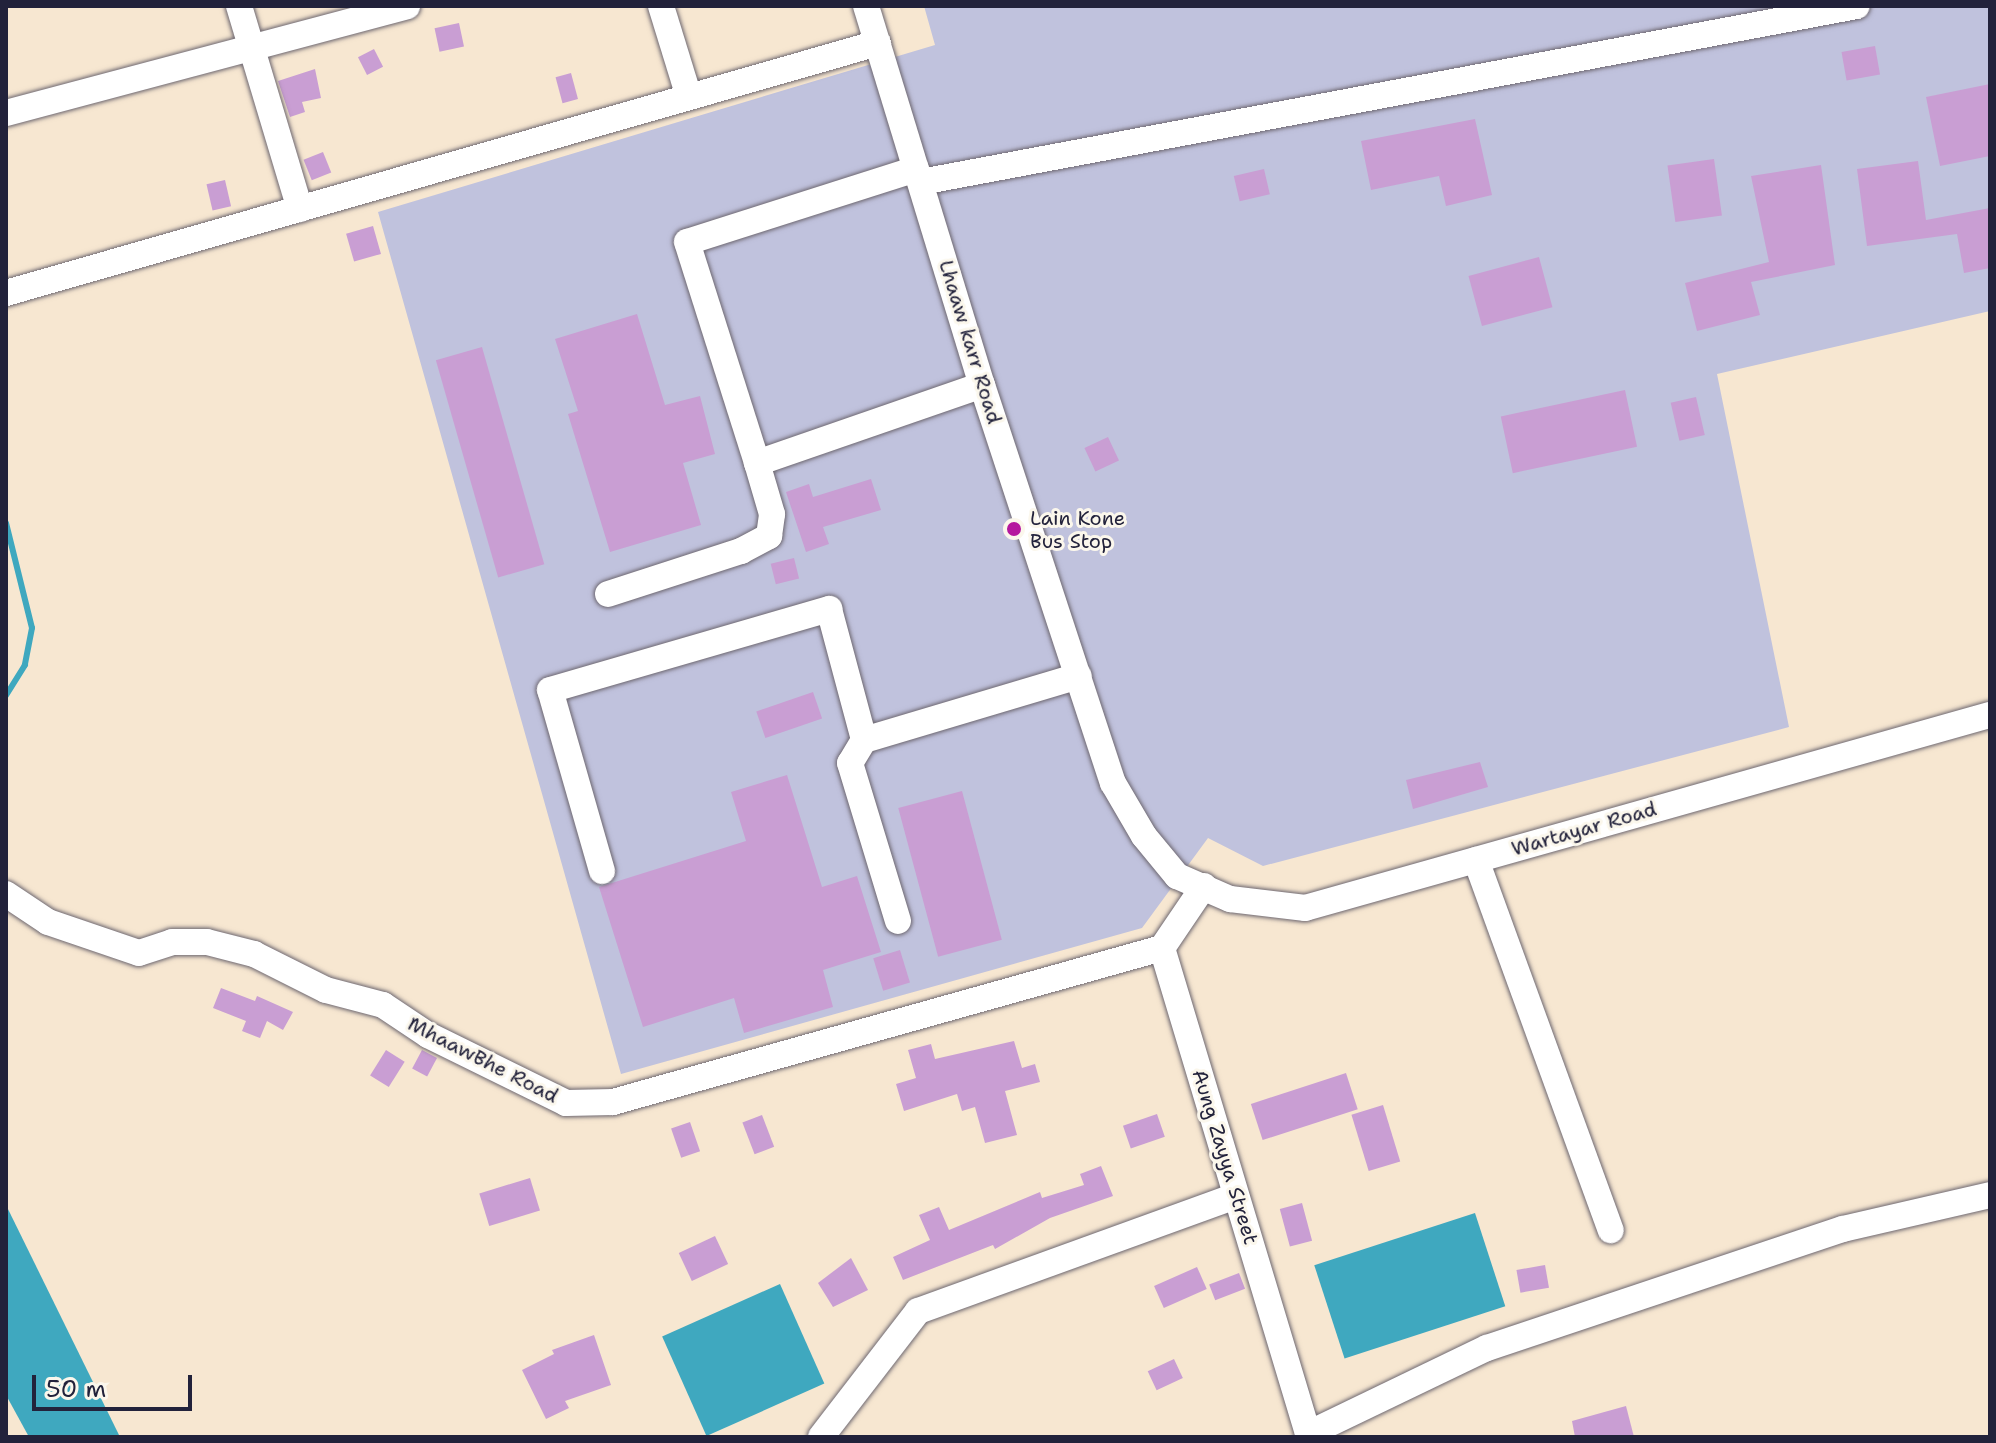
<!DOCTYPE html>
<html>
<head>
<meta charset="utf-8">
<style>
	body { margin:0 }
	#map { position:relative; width:1996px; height:1443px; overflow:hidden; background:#f7e7d1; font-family:"Shantell Sans",sans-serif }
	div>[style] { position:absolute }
	.industrial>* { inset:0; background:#c0c2dd }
	.water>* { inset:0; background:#3fa8bf; transform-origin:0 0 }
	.stream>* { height:6px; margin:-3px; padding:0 3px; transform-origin:3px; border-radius:3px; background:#3fa8bf }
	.building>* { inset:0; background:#c99ed3; transform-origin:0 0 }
	.roads { filter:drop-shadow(0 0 2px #6d6770) drop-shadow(0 0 2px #6d6770) }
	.minor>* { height:26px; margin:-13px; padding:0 13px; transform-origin:13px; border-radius:13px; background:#fff }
	.dots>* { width:22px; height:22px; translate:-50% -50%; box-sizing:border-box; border:4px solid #fbf7ec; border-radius:50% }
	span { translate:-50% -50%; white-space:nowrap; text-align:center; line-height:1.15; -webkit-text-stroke:6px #fbf7ec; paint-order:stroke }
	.street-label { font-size:20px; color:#22223b }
	.poi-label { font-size:20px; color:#22223b }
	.left { translate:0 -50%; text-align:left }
	.frame { position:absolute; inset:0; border:8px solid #22223b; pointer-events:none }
	.scale { position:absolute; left:32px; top:1375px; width:160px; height:36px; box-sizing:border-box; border:4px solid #22223b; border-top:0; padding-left:10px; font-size:24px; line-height:28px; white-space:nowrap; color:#22223b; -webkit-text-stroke:6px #fbf7ec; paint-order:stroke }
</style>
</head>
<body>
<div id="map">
	<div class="industrial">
		<div style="clip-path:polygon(924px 6px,1990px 6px,1990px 311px,1717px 374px,1789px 727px,1263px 866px,1208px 838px,1142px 928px,621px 1074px,378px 212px,935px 45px)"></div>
	</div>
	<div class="water">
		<div style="clip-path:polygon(6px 1205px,120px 1437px,29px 1437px,6px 1395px)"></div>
		<div style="left:1475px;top:1213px;width:98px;height:169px;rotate:72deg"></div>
		<div style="left:780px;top:1284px;width:109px;height:129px;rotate:66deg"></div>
	</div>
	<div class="stream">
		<div style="left:6px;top:523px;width:108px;rotate:76.1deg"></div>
		<div style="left:32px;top:628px;width:38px;rotate:101deg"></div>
		<div style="left:25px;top:665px;width:36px;rotate:122deg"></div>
	</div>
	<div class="building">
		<div style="left:459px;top:23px;width:24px;height:25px;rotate:78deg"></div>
		<div style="left:1875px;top:46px;width:29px;height:34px;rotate:80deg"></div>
		<div style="left:374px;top:49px;width:20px;height:18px;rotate:63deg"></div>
		<div style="clip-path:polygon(315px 69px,321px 98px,302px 102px,305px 112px,290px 117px,278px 81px)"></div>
		<div style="left:571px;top:73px;width:27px;height:16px;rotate:75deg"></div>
		<div style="clip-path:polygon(1990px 84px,1990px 156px,1940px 166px,1926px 97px)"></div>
		<div style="clip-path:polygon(1475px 119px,1492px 195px,1446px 206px,1439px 176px,1371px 190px,1361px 141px)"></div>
		<div style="left:323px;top:152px;width:22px;height:21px;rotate:68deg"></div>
		<div style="left:1714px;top:159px;width:57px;height:47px;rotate:82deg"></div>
		<div style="clip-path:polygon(1918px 161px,1926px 220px,1990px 208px,1990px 268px,1964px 273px,1957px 234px,1867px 246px,1857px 169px)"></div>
		<div style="clip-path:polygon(1821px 165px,1835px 265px,1751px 282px,1760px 315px,1697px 331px,1685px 283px,1769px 262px,1751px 176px)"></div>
		<div style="left:1264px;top:169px;width:26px;height:31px;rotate:77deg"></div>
		<div style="left:225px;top:180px;width:27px;height:19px;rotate:77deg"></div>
		<div style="left:373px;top:226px;width:29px;height:28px;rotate:74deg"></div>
		<div style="left:1539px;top:257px;width:52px;height:73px;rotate:75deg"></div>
		<div style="clip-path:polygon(637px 314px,665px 405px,700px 396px,715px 454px,683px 463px,701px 525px,610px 552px,568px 414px,578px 411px,555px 339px)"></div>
		<div style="left:482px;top:347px;width:226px;height:48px;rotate:74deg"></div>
		<div style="left:1625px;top:390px;width:58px;height:127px;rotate:78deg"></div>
		<div style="left:1696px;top:397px;width:39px;height:26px;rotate:77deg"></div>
		<div style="left:1108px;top:437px;width:26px;height:26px;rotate:65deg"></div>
		<div style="clip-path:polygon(871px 479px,881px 510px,823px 527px,829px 544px,806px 552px,786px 492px,809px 484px,813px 497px)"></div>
		<div style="left:794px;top:558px;width:21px;height:24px;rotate:76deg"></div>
		<div style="left:813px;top:692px;width:28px;height:60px;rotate:71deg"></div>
		<div style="clip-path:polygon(1480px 762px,1488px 787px,1413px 809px,1406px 780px)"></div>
		<div style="clip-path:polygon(787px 775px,822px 887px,857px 876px,881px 952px,823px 970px,833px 1007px,744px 1033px,734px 998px,643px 1027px,599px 887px,746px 841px,731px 792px)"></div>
		<div style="left:962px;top:791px;width:154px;height:66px;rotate:75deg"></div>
		<div style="left:900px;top:950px;width:34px;height:28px;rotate:73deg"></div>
		<div style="clip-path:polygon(221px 988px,255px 1001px,257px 996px,293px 1012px,283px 1030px,267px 1021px,260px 1038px,242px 1031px,246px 1021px,213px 1008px)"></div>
		<div style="clip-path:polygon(1014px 1041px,1022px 1068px,1035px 1064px,1040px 1082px,1005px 1091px,1017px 1135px,985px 1143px,975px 1107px,962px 1111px,957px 1094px,904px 1111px,896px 1084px,916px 1078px,908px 1050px,931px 1044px,935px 1059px)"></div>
		<div style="left:386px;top:1050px;width:22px;height:30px;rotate:32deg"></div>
		<div style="left:422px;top:1050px;width:17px;height:21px;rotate:28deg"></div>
		<div style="left:1346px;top:1073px;width:38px;height:100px;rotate:72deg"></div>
		<div style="left:1383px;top:1105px;width:59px;height:33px;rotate:73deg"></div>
		<div style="left:1157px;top:1114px;width:24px;height:36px;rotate:71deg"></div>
		<div style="left:762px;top:1115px;width:34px;height:21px;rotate:69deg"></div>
		<div style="left:690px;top:1122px;width:31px;height:20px;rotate:71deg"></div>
		<div style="clip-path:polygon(1101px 1166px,1113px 1196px,1050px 1218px,995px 1249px,993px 1245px,903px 1280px,893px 1257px,930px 1240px,919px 1215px,939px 1207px,949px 1230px,1040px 1192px,1042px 1198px,1084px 1185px,1080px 1174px)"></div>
		<div style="left:530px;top:1178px;width:34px;height:53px;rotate:73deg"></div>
		<div style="left:1302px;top:1203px;width:39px;height:23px;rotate:75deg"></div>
		<div style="left:715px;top:1236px;width:31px;height:40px;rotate:65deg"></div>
		<div style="clip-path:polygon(851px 1258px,868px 1290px,833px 1307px,818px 1283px)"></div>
		<div style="left:1545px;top:1265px;width:23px;height:29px;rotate:80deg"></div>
		<div style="left:1197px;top:1267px;width:24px;height:47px;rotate:66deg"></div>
		<div style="left:1239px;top:1273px;width:17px;height:32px;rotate:69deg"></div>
		<div style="clip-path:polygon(594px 1335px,611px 1385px,565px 1401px,569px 1408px,546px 1419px,522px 1370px,554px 1354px,552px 1350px)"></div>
		<div style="left:1174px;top:1359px;width:21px;height:29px;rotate:65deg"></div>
		<div style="clip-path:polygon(1626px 1406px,1634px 1437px,1575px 1437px,1572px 1421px)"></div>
	</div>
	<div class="roads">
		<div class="minor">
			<div style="left:239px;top:6px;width:212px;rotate:73.3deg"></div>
			<div style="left:661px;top:6px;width:95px;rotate:72.9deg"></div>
			<div style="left:866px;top:6px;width:396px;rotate:73deg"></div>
			<div style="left:982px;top:385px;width:419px;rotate:71.8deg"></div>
			<div style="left:1113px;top:783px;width:61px;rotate:59.7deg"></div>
			<div style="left:1144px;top:836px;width:52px;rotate:50.5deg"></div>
			<div style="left:1177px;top:876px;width:58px;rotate:23.5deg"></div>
			<div style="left:1230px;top:899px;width:76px;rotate:6.8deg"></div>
			<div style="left:1305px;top:908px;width:712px;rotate:-15.74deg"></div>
			<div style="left:6px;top:113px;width:415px;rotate:-14.9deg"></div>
			<div style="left:916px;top:169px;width:240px;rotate:162.3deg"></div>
			<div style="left:687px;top:242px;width:232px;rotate:72.4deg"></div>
			<div style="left:757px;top:463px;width:238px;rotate:-19.1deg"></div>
			<div style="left:921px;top:182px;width:952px;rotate:-10.65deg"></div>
			<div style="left:6px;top:293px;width:907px;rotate:-16deg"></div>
			<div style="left:608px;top:594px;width:140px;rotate:-17.9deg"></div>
			<div style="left:741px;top:551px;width:32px;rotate:-28deg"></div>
			<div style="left:769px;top:536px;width:22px;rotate:-82deg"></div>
			<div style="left:772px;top:514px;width:53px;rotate:-106.4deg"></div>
			<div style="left:864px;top:740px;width:224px;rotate:-16.6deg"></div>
			<div style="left:1476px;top:860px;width:394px;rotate:70deg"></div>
			<div style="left:602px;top:871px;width:188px;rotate:-106deg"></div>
			<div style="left:550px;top:690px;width:291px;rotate:-16.2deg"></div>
			<div style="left:829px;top:609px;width:136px;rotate:75deg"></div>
			<div style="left:864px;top:740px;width:27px;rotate:121deg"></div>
			<div style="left:850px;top:763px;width:165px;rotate:73.1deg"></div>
			<div style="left:1204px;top:886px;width:75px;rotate:124.1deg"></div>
			<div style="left:1162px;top:948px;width:511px;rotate:73.27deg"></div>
			<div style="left:6px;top:894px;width:50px;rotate:33.7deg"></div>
			<div style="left:48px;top:922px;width:96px;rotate:18.8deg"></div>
			<div style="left:139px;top:953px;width:35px;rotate:-18deg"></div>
			<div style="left:172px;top:942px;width:35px"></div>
			<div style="left:207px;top:942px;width:49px;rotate:14.3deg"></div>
			<div style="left:254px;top:954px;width:80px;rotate:26.6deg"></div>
			<div style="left:326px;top:990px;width:59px;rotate:14.7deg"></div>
			<div style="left:383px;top:1005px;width:54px;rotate:33.7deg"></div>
			<div style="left:428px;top:1035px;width:154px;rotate:26.2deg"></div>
			<div style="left:566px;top:1103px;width:47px;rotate:-1.2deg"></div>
			<div style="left:613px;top:1102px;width:570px;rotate:-15.67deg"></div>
			<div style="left:1308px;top:1434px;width:199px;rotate:-25.7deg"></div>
			<div style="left:1487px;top:1348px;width:375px;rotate:-18.5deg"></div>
			<div style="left:1843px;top:1229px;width:151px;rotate:-13deg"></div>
			<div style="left:821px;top:1437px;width:159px;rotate:-52.4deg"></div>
			<div style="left:918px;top:1311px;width:338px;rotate:-19.9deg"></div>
		</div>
	</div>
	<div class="dots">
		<div style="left:1014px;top:529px;background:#b5179e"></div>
	</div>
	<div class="street-label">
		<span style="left:970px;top:342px;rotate:73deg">Lhaaw karr Road</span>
		<span style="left:1584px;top:829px;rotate:-16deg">Wartayar Road</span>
		<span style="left:483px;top:1060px;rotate:27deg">MhaawBhe Road</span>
		<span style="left:1225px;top:1157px;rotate:73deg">Aung Zayya Street</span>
	</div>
	<div class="poi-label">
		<span class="left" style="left:1030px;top:530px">Lain Kone<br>Bus Stop</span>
	</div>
	<div class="frame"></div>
	<div class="scale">50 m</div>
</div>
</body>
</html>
